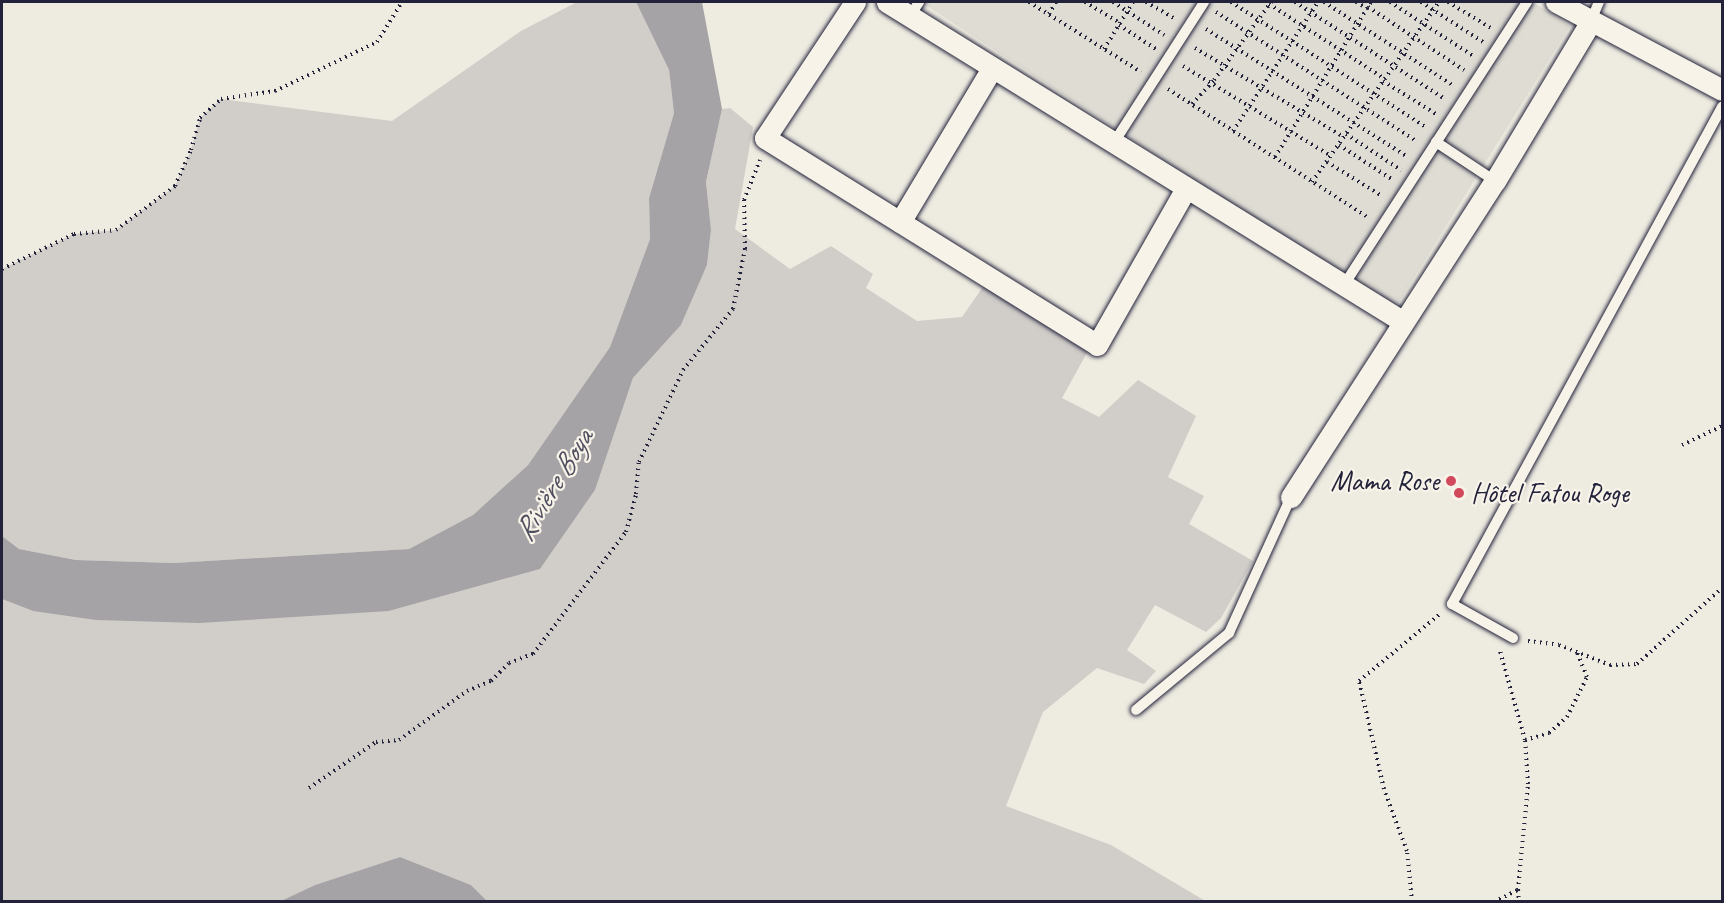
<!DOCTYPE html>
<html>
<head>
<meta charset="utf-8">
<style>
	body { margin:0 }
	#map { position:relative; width:1724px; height:903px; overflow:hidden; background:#eeebe1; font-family:Caveat,sans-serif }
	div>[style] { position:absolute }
	.built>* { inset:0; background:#dfdcd4 }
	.green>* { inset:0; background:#d1cdc9 }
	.water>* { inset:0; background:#a6a3a6 }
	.path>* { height:4px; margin-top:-2px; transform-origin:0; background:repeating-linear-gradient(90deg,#22223b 0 1.5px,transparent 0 6px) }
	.roads { filter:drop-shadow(0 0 2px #22223b) drop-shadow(0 0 2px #22223b) }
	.lane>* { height:10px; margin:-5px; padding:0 5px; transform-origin:5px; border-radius:5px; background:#f7f3e8 }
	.street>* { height:21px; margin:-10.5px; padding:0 10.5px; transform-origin:10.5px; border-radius:10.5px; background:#f7f3e8 }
	.dots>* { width:16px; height:16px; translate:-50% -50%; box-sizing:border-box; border:3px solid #f7f3e8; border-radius:50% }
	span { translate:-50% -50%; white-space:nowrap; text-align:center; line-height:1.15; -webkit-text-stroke:4.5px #f7f3e8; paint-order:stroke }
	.poi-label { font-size:28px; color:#22223b }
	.right { translate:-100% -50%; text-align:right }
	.left { translate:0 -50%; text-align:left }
	.water-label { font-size:30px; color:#504f60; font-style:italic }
	.frame { position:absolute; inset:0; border:3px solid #22223b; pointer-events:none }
</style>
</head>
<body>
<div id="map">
	<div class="built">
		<div style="clip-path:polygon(921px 2px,1533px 2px,1570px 26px,1394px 310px)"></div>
	</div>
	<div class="green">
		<div style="clip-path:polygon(577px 2px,636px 2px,669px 70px,674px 113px,649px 198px,650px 239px,610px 347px,528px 465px,473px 515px,409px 549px,174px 563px,76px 560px,19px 549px,2px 536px,2px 269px,74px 234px,116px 230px,175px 186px,191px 150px,200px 118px,221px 99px,392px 121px,521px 31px)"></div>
		<div style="clip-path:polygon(730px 108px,753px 127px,735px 229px,790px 269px,831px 246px,873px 274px,866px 288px,917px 321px,962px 317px,985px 284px,1088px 351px,1062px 398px,1099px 417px,1138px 380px,1196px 416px,1168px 477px,1204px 496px,1189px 524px,1253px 561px,1221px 618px,1206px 632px,1155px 605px,1127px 650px,1156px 671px,1144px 684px,1097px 668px,1043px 712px,1006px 806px,1111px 845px,1207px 902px,487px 901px,471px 885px,400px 857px,315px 885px,281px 901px,2px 901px,2px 599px,33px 611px,389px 611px,540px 569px,595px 490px,633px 378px,681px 325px,707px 265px,711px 230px,706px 182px,722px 109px)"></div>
	</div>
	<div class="water">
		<div style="clip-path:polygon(636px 2px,702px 2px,722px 109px,706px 182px,711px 230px,707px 265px,681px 325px,633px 378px,595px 490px,540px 569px,389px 611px,199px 623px,96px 620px,33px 611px,2px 599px,2px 536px,19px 549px,76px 560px,174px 563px,409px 549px,473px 515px,528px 465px,610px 347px,650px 239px,649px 198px,674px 113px,669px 70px)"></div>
		<div style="clip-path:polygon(400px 857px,471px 885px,487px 901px,281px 901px,315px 885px)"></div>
	</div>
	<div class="path">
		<div style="left:1029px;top:2px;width:132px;rotate:32deg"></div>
		<div style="left:1085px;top:2px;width:41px;rotate:31deg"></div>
		<div style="left:1113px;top:2px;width:61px;rotate:32.9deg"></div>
		<div style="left:1146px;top:2px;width:34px;rotate:30deg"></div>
		<div style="left:1231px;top:2px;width:233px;rotate:32.7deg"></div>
		<div style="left:1295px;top:2px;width:179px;rotate:32.9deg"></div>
		<div style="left:1324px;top:2px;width:155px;rotate:32.9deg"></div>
		<div style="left:1356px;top:2px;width:13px;rotate:29deg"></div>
		<div style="left:1390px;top:2px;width:99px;rotate:33deg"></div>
		<div style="left:1421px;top:2px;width:74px;rotate:32.8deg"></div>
		<div style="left:1448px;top:2px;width:50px;rotate:31.2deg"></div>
		<div style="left:1269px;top:4px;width:138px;rotate:32.9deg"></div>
		<div style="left:1368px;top:7px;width:115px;rotate:33.3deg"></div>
		<div style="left:1216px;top:12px;width:238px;rotate:32.8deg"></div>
		<div style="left:1049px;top:14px;width:14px;rotate:-60deg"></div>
		<div style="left:1119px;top:25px;width:44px;rotate:33deg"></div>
		<div style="left:1206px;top:29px;width:239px;rotate:32.4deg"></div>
		<div style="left:1195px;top:48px;width:174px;rotate:30.9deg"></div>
		<div style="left:1104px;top:49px;width:55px;rotate:-58.3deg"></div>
		<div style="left:1183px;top:66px;width:173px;rotate:31.3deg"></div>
		<div style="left:1383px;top:81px;width:62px;rotate:31.9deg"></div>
		<div style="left:1168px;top:89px;width:239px;rotate:32.7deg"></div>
		<div style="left:1192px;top:104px;width:33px;rotate:-47deg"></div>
		<div style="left:1214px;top:80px;width:97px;rotate:-53.8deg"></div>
		<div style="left:1233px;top:131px;width:154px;rotate:-56.6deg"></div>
		<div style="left:1346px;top:134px;width:66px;rotate:33.2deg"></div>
		<div style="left:1339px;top:145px;width:64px;rotate:32.9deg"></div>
		<div style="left:1275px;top:157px;width:182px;rotate:-58.2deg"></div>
		<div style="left:1327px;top:162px;width:65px;rotate:31.7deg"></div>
		<div style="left:1312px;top:182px;width:220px;rotate:-54.8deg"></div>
		<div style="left:2px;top:269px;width:80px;rotate:-25.9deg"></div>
		<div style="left:74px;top:234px;width:42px;rotate:-5.4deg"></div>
		<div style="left:116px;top:230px;width:74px;rotate:-36.7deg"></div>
		<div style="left:175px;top:186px;width:39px;rotate:-66deg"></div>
		<div style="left:191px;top:150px;width:33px;rotate:-74deg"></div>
		<div style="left:200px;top:118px;width:28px;rotate:-42deg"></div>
		<div style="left:221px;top:99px;width:55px;rotate:-8.4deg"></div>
		<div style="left:275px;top:91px;width:113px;rotate:-25.7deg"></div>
		<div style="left:377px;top:42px;width:47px;rotate:-58deg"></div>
		<div style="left:1682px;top:445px;width:44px;rotate:-25.4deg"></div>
		<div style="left:1528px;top:641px;width:31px;rotate:7deg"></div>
		<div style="left:1559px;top:645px;width:55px;rotate:21.4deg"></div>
		<div style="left:1610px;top:665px;width:27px;rotate:-2deg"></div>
		<div style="left:1637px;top:664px;width:114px;rotate:-41.8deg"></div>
		<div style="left:1525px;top:740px;width:25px;rotate:-16deg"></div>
		<div style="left:1549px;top:733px;width:24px;rotate:-42deg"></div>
		<div style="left:1567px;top:717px;width:45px;rotate:-63.4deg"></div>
		<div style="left:1587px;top:677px;width:27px;rotate:-112deg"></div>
		<div style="left:309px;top:788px;width:81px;rotate:-34.5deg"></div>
		<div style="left:376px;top:742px;width:23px;rotate:-5deg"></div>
		<div style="left:399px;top:740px;width:84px;rotate:-35.8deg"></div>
		<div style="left:467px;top:691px;width:26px;rotate:-23deg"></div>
		<div style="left:491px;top:681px;width:25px;rotate:-45deg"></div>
		<div style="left:509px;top:663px;width:26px;rotate:-21deg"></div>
		<div style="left:533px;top:654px;width:153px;rotate:-52.7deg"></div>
		<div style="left:626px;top:532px;width:39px;rotate:-75deg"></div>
		<div style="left:636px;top:494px;width:32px;rotate:-85deg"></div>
		<div style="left:639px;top:462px;width:102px;rotate:-64.4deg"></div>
		<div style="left:683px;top:370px;width:79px;rotate:-50.7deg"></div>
		<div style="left:733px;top:309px;width:61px;rotate:-78.7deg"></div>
		<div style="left:745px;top:249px;width:49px;rotate:-91.2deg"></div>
		<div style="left:744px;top:200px;width:43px;rotate:-68.2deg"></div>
		<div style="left:1518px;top:890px;width:12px;rotate:85deg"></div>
		<div style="left:1412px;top:902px;width:51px;rotate:-95.6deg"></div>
		<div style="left:1407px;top:851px;width:66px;rotate:-110.4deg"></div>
		<div style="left:1384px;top:789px;width:111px;rotate:-103deg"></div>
		<div style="left:1359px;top:681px;width:105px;rotate:-39.6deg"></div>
		<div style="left:1494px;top:902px;width:27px;rotate:-27deg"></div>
		<div style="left:1518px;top:890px;width:106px;rotate:-84.6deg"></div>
		<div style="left:1528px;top:784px;width:44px;rotate:-93.9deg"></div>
		<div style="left:1525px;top:740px;width:92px;rotate:-105.7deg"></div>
	</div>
	<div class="roads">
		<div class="lane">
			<div style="left:910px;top:16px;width:17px;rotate:-57deg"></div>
			<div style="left:1590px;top:23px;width:23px;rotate:-67deg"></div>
			<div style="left:1436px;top:142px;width:71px;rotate:33.5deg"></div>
			<div style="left:1113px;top:144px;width:169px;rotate:-57.3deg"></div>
			<div style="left:1344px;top:285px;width:337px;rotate:-57.1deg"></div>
			<div style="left:1513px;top:638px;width:70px;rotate:-150.9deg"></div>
			<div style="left:1452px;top:604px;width:566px;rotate:-61.49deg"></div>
			<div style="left:1136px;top:710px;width:121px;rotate:-39.6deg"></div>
			<div style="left:1229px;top:633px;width:149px;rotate:-65.5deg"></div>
		</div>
		<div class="street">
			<div style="left:855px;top:2px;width:163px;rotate:123.5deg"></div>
			<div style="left:765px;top:138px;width:391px;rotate:31.9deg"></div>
			<div style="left:1097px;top:345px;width:178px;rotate:-60.4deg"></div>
			<div style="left:887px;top:2px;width:606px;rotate:31.77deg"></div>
			<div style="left:1556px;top:2px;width:188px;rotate:27.9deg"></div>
			<div style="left:900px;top:222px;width:179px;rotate:-59.1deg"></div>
			<div style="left:1291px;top:497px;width:376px;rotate:-57.2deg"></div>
			<div style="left:1495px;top:181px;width:184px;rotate:-59deg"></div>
		</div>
	</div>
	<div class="dots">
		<div style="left:1451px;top:481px;background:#d1495b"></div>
		<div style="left:1459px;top:493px;background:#d1495b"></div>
	</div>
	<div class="poi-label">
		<span class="right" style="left:1439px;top:481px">Mama Rose</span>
		<span class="left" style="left:1471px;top:493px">Hôtel Fatou Roge</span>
	</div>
	<div class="water-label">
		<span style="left:553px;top:485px;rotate:-59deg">Rivière Boya</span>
	</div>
	<div class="frame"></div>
</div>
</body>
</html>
